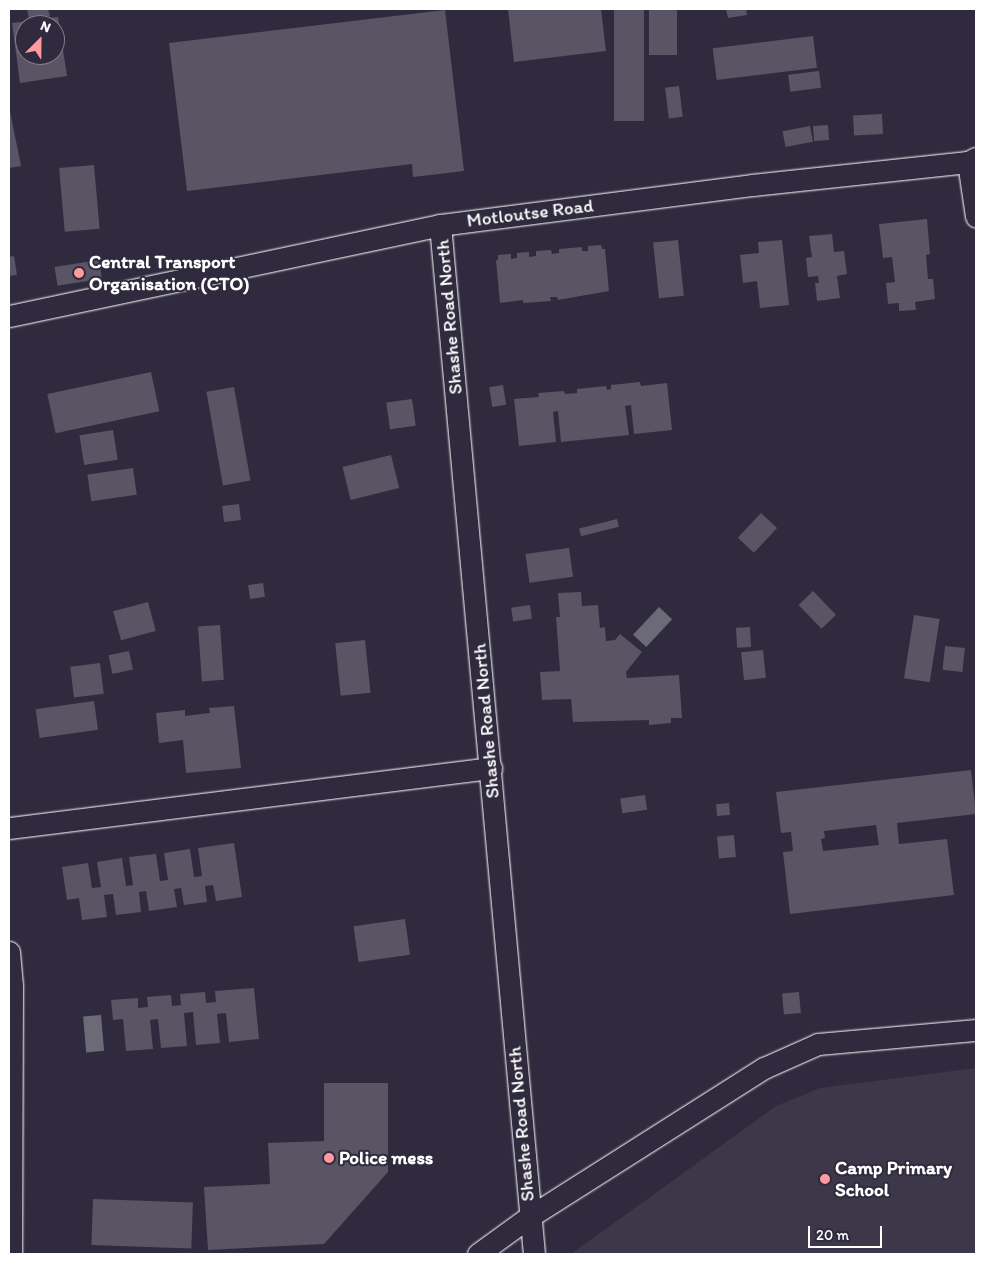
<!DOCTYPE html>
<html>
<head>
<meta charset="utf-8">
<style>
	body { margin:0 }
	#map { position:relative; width:985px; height:1263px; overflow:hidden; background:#2f2a3d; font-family:Itim,sans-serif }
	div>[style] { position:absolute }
	.built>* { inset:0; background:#3c3749 }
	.water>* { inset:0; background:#6d6a77; transform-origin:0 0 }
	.building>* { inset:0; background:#595564; transform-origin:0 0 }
	.roads { filter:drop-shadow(0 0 1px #fff) drop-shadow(0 0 1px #fff) }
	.minor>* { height:21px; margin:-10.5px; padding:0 10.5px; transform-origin:10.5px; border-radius:10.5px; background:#2f2a3d }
	.dots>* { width:14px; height:14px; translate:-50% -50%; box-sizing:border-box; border:2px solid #2f2a3d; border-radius:50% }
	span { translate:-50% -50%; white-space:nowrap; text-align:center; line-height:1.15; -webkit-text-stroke:4px #2f2a3d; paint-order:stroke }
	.street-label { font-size:19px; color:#fff }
	.poi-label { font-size:19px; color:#fff; font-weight:700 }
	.left { translate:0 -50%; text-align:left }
	.frame { position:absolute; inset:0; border:10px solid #fff; pointer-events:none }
	.north { position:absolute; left:15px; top:15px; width:50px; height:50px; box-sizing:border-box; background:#2f2a3d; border:1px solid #827f8b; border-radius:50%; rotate:23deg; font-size:14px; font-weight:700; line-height:20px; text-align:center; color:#fff }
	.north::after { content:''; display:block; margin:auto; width:18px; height:22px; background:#ff9aa2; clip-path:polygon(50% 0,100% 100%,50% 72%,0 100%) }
	.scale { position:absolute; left:808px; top:1226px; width:74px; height:22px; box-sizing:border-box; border:2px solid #fff; border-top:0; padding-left:6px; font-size:15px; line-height:18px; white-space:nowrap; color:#fff; -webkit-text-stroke:4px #2f2a3d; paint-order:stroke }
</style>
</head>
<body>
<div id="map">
	<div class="built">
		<div style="clip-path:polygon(976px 1068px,976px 1254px,571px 1254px,776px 1106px,820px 1088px)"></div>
	</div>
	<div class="water">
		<div style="left:659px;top:607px;width:18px;height:38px;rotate:43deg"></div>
		<div style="left:101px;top:1015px;width:36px;height:18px;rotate:85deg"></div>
	</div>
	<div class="building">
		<div style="clip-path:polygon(27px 9px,48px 9px,50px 16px,29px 19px)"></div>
		<div style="clip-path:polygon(508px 9px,601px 9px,606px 51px,514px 62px)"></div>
		<div style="left:614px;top:9px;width:30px;height:112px"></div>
		<div style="left:649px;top:9px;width:28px;height:46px"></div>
		<div style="clip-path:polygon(726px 9px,746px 9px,747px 15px,728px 18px)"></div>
		<div style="clip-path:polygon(445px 10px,464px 171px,413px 177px,412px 164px,187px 191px,169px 43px)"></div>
		<div style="clip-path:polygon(evenodd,58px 17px,67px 76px,20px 83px,12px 23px,58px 17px,25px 25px,55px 25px,55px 55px,25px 55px,25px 25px)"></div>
		<div style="left:813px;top:36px;width:32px;height:101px;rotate:83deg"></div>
		<div style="left:819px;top:71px;width:17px;height:31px;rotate:83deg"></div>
		<div style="left:679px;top:86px;width:31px;height:14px;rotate:83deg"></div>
		<div style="clip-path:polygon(9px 106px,21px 166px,9px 168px)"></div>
		<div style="left:882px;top:114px;width:20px;height:29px;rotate:87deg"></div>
		<div style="left:828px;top:125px;width:15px;height:15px;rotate:86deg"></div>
		<div style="left:810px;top:126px;width:16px;height:28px;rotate:79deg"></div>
		<div style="left:94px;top:165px;width:64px;height:35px;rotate:85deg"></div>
		<div style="clip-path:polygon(927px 219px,930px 254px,926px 255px,928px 279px,933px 279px,935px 299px,915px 302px,916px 310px,899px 311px,899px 303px,888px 304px,886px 283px,895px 282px,892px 257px,883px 258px,879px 224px)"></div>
		<div style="clip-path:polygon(832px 234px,834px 252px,844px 251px,847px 274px,837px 276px,840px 298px,817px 301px,815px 283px,819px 283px,818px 276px,808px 277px,806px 258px,812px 257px,809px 236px)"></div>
		<div style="left:678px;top:240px;width:56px;height:25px;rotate:84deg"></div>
		<div style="clip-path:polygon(782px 240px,789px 305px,760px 308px,757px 281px,743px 283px,740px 255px,759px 253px,758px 242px)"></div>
		<div style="clip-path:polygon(601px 245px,602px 249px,605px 249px,609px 291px,558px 300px,557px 297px,550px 297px,551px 301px,523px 303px,523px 300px,500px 303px,496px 260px,498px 260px,498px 255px,511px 254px,511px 259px,517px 258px,517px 253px,529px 252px,529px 257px,536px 256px,536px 251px,551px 250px,552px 254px,559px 253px,559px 249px,582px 247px,582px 251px,588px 251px,588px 246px)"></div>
		<div style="clip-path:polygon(14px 256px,17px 275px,9px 276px,9px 257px)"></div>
		<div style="left:99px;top:260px;width:19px;height:45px;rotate:81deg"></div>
		<div style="left:151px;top:372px;width:40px;height:106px;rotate:78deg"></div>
		<div style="clip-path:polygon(640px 382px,641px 386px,667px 383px,672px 430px,634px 434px,631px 405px,625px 406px,629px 435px,561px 442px,558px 411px,553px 412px,556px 442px,519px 446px,514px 399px,539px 397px,538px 393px,564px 391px,565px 394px,577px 393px,577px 389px,606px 386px,607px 390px,611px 389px,611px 385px)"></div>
		<div style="left:503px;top:385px;width:20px;height:14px;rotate:81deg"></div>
		<div style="left:234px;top:387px;width:95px;height:28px;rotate:80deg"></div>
		<div style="left:412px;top:399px;width:27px;height:26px;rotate:82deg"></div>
		<div style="left:113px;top:430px;width:30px;height:34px;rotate:81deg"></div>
		<div style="left:391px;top:455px;width:34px;height:50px;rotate:76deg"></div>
		<div style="left:133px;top:468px;width:27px;height:46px;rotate:82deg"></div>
		<div style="left:239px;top:504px;width:16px;height:17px;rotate:83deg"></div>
		<div style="left:761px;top:513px;width:22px;height:34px;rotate:43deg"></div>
		<div style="left:617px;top:519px;width:8px;height:39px;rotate:76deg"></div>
		<div style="left:569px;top:548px;width:29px;height:44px;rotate:82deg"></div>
		<div style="left:263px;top:583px;width:14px;height:15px;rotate:82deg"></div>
		<div style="left:813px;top:591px;width:33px;height:20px;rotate:46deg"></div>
		<div style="clip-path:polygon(581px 592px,582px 606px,598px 605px,600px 628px,605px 627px,606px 641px,615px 640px,620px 634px,642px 652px,626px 672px,627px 678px,679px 675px,682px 718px,671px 718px,671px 723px,649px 725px,649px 720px,573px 722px,571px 699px,542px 700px,540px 672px,560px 671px,556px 617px,560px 617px,558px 593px)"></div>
		<div style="left:148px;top:602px;width:30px;height:36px;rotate:75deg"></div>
		<div style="left:530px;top:605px;width:14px;height:19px;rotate:82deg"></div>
		<div style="left:914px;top:615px;width:26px;height:64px;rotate:9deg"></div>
		<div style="left:220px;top:625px;width:55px;height:22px;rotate:86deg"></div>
		<div style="left:750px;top:627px;width:20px;height:14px;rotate:87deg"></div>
		<div style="left:365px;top:640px;width:53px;height:30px;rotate:84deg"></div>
		<div style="left:945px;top:646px;width:20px;height:24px;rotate:6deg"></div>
		<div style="left:763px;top:650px;width:28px;height:22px;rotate:84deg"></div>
		<div style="left:129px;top:651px;width:19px;height:21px;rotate:78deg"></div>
		<div style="left:100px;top:663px;width:31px;height:30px;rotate:83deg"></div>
		<div style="left:94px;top:701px;width:29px;height:59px;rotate:82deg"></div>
		<div style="clip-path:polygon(234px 706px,241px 768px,186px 773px,183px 740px,159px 743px,156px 713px,185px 710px,185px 716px,210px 713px,209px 708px)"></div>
		<div style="clip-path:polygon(evenodd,971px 770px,976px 814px,897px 823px,899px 844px,947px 839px,954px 895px,790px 914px,783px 852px,793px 851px,791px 832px,781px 833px,776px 792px,971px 770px,876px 825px,879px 845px,823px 851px,821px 839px,825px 838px,824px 831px,876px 825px)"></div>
		<div style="left:645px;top:795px;width:15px;height:25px;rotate:82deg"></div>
		<div style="left:729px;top:803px;width:12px;height:13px;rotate:85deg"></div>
		<div style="left:734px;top:835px;width:22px;height:17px;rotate:85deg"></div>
		<div style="clip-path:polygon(234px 843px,242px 897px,216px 901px,213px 885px,205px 886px,207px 902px,184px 905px,181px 888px,174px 889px,177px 907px,149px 911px,146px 891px,139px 892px,141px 912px,116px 915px,113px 894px,104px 895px,107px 917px,82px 920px,79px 898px,67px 900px,62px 867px,88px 863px,92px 888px,101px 887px,97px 862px,122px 858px,126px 886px,133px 885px,129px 857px,156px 854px,160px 881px,168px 880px,164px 853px,190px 849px,194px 877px,202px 876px,198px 848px)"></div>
		<div style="left:405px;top:919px;width:36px;height:52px;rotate:82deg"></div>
		<div style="clip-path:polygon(254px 988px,259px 1039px,229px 1042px,226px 1013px,217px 1014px,220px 1043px,196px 1045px,193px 1012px,184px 1013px,187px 1046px,161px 1048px,158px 1019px,150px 1020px,153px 1049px,126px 1051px,123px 1019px,113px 1020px,111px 1000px,138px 998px,138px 1008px,148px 1007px,147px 997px,171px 995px,172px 1006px,181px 1005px,180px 994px,205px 992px,206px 1003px,216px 1002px,215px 991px)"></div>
		<div style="left:799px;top:992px;width:21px;height:17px;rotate:85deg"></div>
		<div style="clip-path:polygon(324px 1083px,388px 1083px,388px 1172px,324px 1244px,208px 1250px,204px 1187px,270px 1184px,268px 1143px,324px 1141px)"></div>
		<div style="left:93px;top:1199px;width:100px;height:46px;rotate:2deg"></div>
	</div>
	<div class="roads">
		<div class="minor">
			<div style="left:968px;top:162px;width:55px;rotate:81.6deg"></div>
			<div style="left:440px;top:225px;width:1033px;rotate:84.78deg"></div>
			<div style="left:9px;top:316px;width:441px;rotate:-11.9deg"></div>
			<div style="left:440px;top:225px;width:315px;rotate:-7.3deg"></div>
			<div style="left:752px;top:185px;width:217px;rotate:-6.1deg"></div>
			<div style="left:968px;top:162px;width:9px;rotate:-27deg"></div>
			<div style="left:9px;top:828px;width:486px;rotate:-7.1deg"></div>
			<div style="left:9px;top:952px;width:33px;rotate:85deg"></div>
			<div style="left:12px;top:985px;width:269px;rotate:90.2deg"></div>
			<div style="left:478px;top:1254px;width:63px;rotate:-36deg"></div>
			<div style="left:529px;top:1217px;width:278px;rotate:-32.4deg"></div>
			<div style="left:764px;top:1068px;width:59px;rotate:-24deg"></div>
			<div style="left:818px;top:1044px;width:159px;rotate:-5.1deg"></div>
		</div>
	</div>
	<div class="dots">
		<div style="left:79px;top:273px;background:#ff9aa2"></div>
		<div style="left:329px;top:1158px;background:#ff9aa2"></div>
		<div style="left:825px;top:1179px;background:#ff9aa2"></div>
	</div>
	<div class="street-label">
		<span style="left:530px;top:213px;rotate:-7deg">Motloutse Road</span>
		<span style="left:449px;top:317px;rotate:-95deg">Shashe Road North</span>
		<span style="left:486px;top:721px;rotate:-95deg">Shashe Road North</span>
		<span style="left:521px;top:1124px;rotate:-95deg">Shashe Road North</span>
	</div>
	<div class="poi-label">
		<span class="left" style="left:89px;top:273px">Central Transport<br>Organisation (CTO)</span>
		<span class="left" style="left:339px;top:1158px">Police mess</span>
		<span class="left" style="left:835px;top:1179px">Camp Primary<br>School</span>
	</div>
	<div class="frame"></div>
	<div class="north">N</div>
	<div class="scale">20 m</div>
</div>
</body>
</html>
